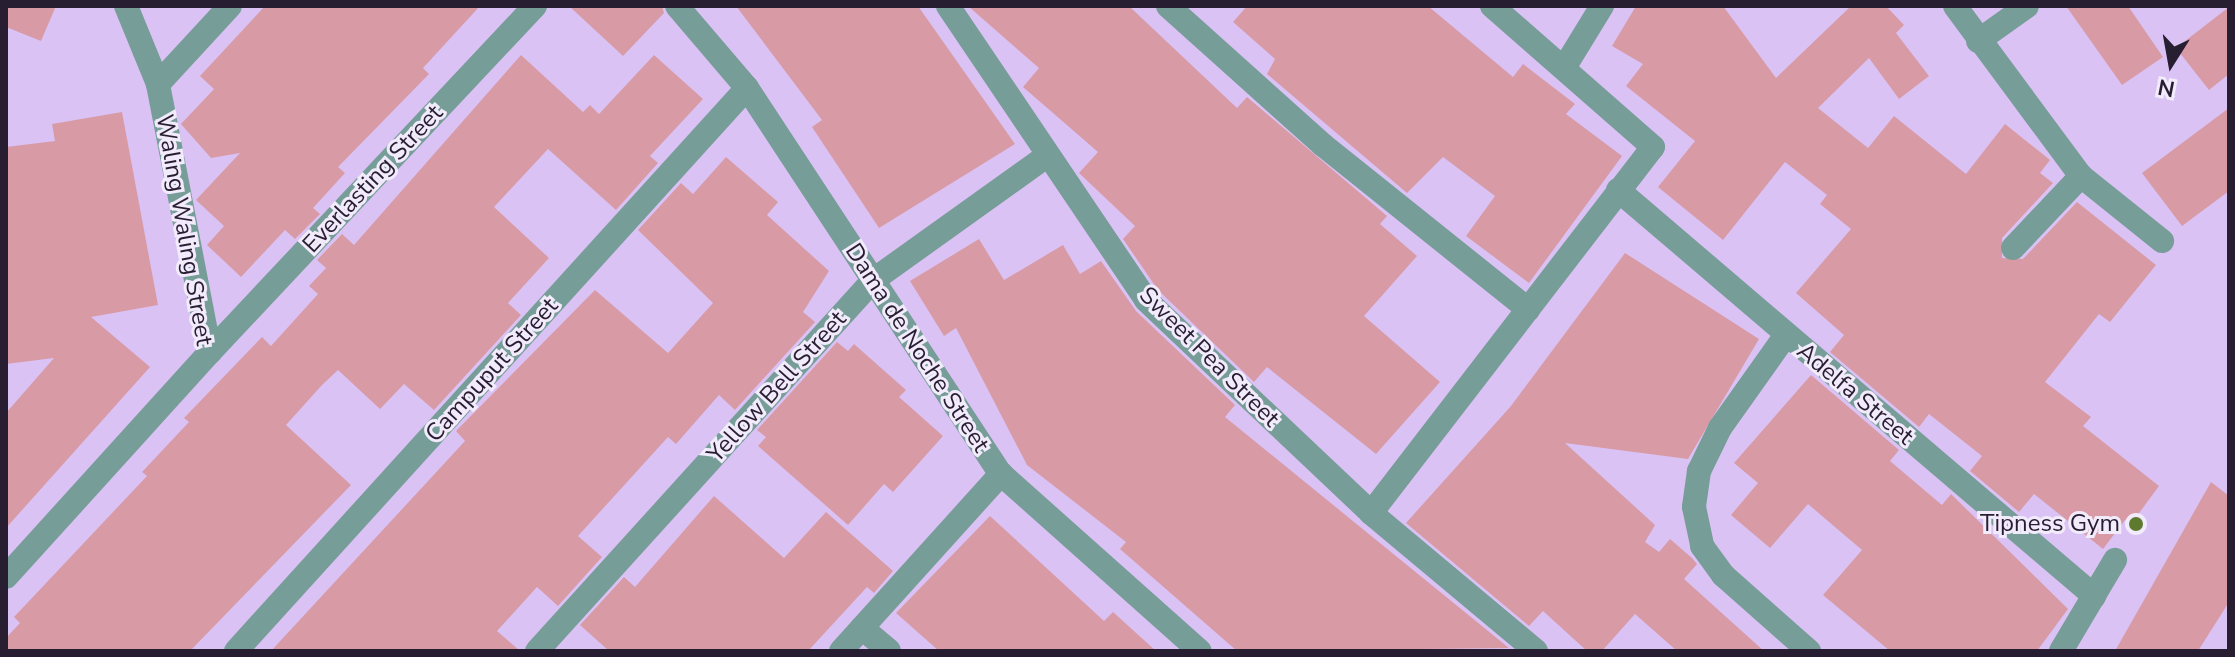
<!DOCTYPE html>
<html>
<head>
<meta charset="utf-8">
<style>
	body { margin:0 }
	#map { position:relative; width:2235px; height:657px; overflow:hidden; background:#dac2f5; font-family:"Nunito Sans",sans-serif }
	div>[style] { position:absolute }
	.building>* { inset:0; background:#d89ba6 }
	.minor>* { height:24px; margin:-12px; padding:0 12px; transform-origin:12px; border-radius:12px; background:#779d98 }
	.dots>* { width:22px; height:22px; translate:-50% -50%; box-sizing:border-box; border:4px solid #f2ebfb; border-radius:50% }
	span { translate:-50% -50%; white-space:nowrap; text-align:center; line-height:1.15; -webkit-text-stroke:6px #f2ebfb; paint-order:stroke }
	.street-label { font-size:24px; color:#281e32 }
	.poi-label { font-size:24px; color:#281e32 }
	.right { translate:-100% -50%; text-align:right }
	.frame { position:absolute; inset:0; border:8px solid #281e32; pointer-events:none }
	.north { position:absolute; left:2131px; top:24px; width:80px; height:80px; -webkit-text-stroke:6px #f2ebfb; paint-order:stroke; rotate:191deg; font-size:22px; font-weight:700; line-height:32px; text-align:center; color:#281e32 }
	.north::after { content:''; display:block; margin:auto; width:28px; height:36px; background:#281e32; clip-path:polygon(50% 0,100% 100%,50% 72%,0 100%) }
</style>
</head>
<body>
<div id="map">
	<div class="building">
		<div style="clip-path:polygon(6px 6px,56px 6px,41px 41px,6px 27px)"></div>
		<div style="clip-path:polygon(265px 6px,480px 6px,423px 68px,429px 74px,338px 167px,345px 173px,313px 208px,320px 214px,295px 239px,285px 230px,241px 277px,207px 245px,224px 226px,196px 200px,240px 153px,211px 158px,181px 124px,214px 89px,200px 76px)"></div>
		<div style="clip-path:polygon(569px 6px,662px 6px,664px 13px,623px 56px)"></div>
		<div style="clip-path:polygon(736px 6px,918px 6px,1015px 144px,879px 228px,812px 127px,822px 120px)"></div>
		<div style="clip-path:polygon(968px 6px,1129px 6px,1237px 108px,1247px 97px,1387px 216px,1380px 224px,1417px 256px,1364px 316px,1440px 382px,1376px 454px,1267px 367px,1254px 382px,1158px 290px,1123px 239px,1135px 226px,1079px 173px,1098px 152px,1023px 87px,1039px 68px)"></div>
		<div style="clip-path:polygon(1247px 6px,1428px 6px,1513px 77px,1523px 64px,1575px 104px,1566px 114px,1622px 156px,1529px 283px,1466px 236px,1495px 196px,1443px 157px,1407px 193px,1267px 74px,1275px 59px,1233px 22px)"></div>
		<div style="clip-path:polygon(1636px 6px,1723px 6px,1776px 78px,1851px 6px,1886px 6px,1904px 25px,1896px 33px,1929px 76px,1899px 99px,1869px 58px,1818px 108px,1868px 148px,1894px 116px,1966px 174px,2005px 124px,2050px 160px,2040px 173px,2053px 183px,2002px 238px,2002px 258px,2023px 259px,2077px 202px,2156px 265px,2110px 322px,2099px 314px,2045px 382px,2091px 417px,2083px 426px,2159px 486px,2131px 524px,2125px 520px,2103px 549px,2034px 494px,2019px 512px,1970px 471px,1982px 456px,1929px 414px,1919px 427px,1830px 352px,1844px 335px,1796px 293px,1851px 229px,1820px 204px,1827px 195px,1785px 162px,1723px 240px,1658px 187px,1695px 141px,1626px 86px,1643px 64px,1612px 46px)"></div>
		<div style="clip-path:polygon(2066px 6px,2128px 6px,2163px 57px,2122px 85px)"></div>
		<div style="clip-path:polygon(2229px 7px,2229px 74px,2209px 90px,2176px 48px)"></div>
		<div style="clip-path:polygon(521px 55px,583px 112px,590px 105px,599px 114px,654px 55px,703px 99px,650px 156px,658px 163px,616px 210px,548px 149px,494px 207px,549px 258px,508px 303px,521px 315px,434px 410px,404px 384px,380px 409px,338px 370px,322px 385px,286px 425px,351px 485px,190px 651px,6px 651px,6px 638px,20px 623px,14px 617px,147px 476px,142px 472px,189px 422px,184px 418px,262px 337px,271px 346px,318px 294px,309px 286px,326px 268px,317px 260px,342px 234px,354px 245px)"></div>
		<div style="clip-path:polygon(2229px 108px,2229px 191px,2182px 226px,2142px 173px)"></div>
		<div style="clip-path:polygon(122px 112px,158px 305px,91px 317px,150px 367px,6px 528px,6px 413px,54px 358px,6px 364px,6px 147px,55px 141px,52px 124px)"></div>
		<div style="clip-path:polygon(726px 157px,778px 202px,767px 215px,829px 271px,803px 312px,815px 322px,735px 410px,719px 395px,676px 444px,668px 437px,578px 536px,602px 557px,558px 606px,537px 587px,497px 631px,520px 651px,271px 651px,465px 441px,456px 431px,595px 290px,668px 353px,713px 303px,638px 230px,681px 183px,693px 194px)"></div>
		<div style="clip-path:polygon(979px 239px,1004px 280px,1063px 245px,1080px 274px,1101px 261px,1136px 311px,1235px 405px,1225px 417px,1509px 648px,1237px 651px,1120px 549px,1126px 542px,1027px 465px,956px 328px,944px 336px,910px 281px)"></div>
		<div style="clip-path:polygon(1625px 253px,1759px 339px,1688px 459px,1565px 443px,1655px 525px,1645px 542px,1659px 552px,1670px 539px,1692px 558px,1697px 564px,1684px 579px,1764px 651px,1677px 651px,1635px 614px,1602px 651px,1587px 651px,1543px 611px,1529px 626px,1406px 523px,1511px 406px)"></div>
		<div style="clip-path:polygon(837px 342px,848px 351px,854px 344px,906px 390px,899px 397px,943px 436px,893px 492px,884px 484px,848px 525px,758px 446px,766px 437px,757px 430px)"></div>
		<div style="clip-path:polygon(1811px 375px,1899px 450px,1890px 461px,1942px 505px,1951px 494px,2068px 609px,2037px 651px,1890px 651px,1823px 595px,1862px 550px,1808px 504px,1770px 548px,1731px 515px,1758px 483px,1734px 463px)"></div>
		<div style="clip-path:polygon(2211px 482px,2229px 496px,2229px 602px,2198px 651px,2115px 651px)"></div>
		<div style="clip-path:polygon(714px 496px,784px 558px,826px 512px,893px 571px,874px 593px,867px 587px,808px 651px,609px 651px,580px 625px,624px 577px,635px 587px)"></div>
		<div style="clip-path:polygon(990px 516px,1104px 621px,1113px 612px,1156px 651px,939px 651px,896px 613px)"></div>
	</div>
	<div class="minor">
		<div style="left:677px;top:6px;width:108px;rotate:49.5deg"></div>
		<div style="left:747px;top:88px;width:462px;rotate:56.7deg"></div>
		<div style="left:1001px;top:474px;width:266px;rotate:41.7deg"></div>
		<div style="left:948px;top:6px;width:354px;rotate:56deg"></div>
		<div style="left:1146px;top:300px;width:310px;rotate:43.4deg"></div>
		<div style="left:1371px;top:513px;width:215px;rotate:39.9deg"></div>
		<div style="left:1168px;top:6px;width:208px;rotate:41.9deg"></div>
		<div style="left:1323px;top:145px;width:263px;rotate:38.7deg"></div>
		<div style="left:1955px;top:6px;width:212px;rotate:53.5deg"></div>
		<div style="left:2081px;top:176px;width:104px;rotate:38.7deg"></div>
		<div style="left:1978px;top:41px;width:60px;rotate:-35.5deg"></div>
		<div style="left:1564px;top:68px;width:73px;rotate:-58.5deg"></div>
		<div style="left:158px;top:84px;width:106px;rotate:-47.3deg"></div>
		<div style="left:1618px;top:190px;width:626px;rotate:40.46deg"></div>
		<div style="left:2013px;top:248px;width:99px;rotate:-46.6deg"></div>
		<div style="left:1786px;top:335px;width:114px;rotate:125.4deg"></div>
		<div style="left:1720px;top:428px;width:48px;rotate:116deg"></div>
		<div style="left:1699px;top:471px;width:36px;rotate:98deg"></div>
		<div style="left:1694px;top:507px;width:40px;rotate:78deg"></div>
		<div style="left:1702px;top:546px;width:36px;rotate:54deg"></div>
		<div style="left:1723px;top:575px;width:115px;rotate:41.5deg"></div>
		<div style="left:210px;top:352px;width:475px;rotate:-46.8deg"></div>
		<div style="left:1371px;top:513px;width:462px;rotate:-52.4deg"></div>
		<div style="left:1653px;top:147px;width:214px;rotate:-138.8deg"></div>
		<div style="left:6px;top:577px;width:304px;rotate:-47.8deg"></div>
		<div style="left:210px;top:352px;width:273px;rotate:-101deg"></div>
		<div style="left:158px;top:84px;width:84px;rotate:-112.3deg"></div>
		<div style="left:862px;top:628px;width:35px;rotate:40deg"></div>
		<div style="left:236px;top:651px;width:760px;rotate:-47.77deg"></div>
		<div style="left:537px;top:651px;width:499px;rotate:-47.8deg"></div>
		<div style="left:872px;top:281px;width:216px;rotate:-35.6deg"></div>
		<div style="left:841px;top:651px;width:239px;rotate:-47.9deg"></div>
		<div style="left:2061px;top:651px;width:106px;rotate:-59.3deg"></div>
	</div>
	<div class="dots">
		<div style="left:2136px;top:524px;background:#5e7a2e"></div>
	</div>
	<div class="street-label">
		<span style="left:373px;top:179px;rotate:-47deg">Everlasting Street</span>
		<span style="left:184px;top:230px;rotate:80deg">Waling Waling Street</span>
		<span style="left:917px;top:348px;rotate:57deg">Dama de Noche Street</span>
		<span style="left:1209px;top:357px;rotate:45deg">Sweet Pea Street</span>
		<span style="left:492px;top:370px;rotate:-48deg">Campuput Street</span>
		<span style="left:777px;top:387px;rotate:-48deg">Yellow Bell Street</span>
		<span style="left:1855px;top:394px;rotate:40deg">Adelfa Street</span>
	</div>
	<div class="poi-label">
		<span class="right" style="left:2120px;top:524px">Tipness Gym</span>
	</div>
	<div class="frame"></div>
	<div class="north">N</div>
</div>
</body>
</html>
